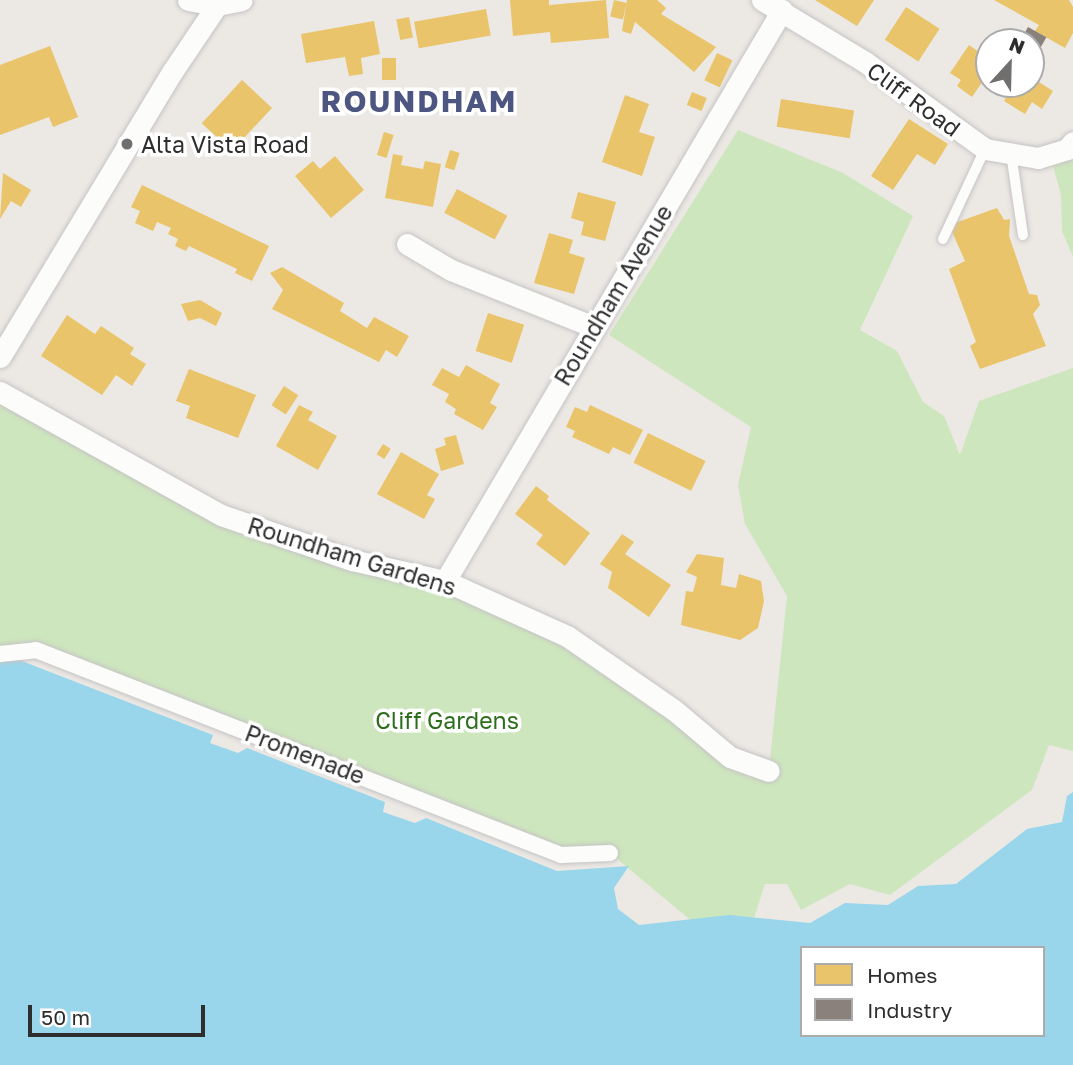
<!DOCTYPE html>
<html>
<head>
<meta charset="utf-8">
<style>
	body { margin:0 }
	#map { position:relative; width:1073px; height:1065px; overflow:hidden; background:#ece8e4; font-family:"Golos Text",sans-serif }
	div>[style] { position:absolute }
	.green>* { inset:0; background:#cee6be }
	.water>* { inset:0; background:#99d6ec }
	.homes>* { inset:0; background:#e9c46a; transform-origin:0 0 }
	.industry>* { inset:0; background:#8a817c; transform-origin:0 0 }
	.roads { filter:drop-shadow(0 0 2px #c5c4c5) drop-shadow(0 0 2px #c5c4c5) }
	.service>* { height:10px; margin:-5px; padding:0 5px; transform-origin:5px; border-radius:5px; background:#fcfcfb }
	.pedestrian>* { height:16px; margin:-8px; padding:0 8px; transform-origin:8px; border-radius:8px; background:#fcfcfb }
	.minor>* { height:21px; margin:-10.5px; padding:0 10.5px; transform-origin:10.5px; border-radius:10.5px; background:#fcfcfb }
	.dots>* { width:19px; height:19px; translate:-50% -50%; box-sizing:border-box; border:4px solid #fff; border-radius:50% }
	span { translate:-50% -50%; white-space:nowrap; text-align:center; line-height:1.15; -webkit-text-stroke:7px #fff; paint-order:stroke }
	.street-label { font-size:23px; color:#2e2e2e }
	.poi-label { font-size:23px; color:#2e2e2e }
	.left { translate:0 -50%; text-align:left }
	.park-label { font-size:23px; color:#2c6e1b }
	.district-label { font-size:30px; color:#4d5680; font-weight:700; letter-spacing:2px }
	.legend { position:absolute; left:800px; top:946px; width:245px; height:91px; box-sizing:border-box; background:#fff; border:2px solid #ababab; margin:0; padding:9px 12px; list-style:none; font-size:21px; color:#2e2e2e }
	.legend li { display:flex; align-items:center; gap:14px; height:35px }
	.legend b { width:35px; border:2px solid #ababab }
	.north { position:absolute; left:975px; top:28px; width:70px; height:70px; box-sizing:border-box; background:#fff; border:2px solid #ababab; border-radius:50%; rotate:22deg; font-size:19px; font-weight:700; line-height:28px; text-align:center; color:#2e2e2e }
	.north::after { content:''; display:block; margin:auto; width:24px; height:32px; background:#706f6e; clip-path:polygon(50% 0,100% 100%,50% 72%,0 100%) }
	.scale { position:absolute; left:28px; top:1005px; width:177px; height:32px; box-sizing:border-box; border:4px solid #2e2e2e; border-top:0; padding-left:9px; font-size:21px; line-height:24px; white-space:nowrap; color:#2e2e2e; -webkit-text-stroke:5px #fff; paint-order:stroke }
</style>
</head>
<body>
<div id="map">
	<div class="green">
		<div style="clip-path:polygon(738px 130px,843px 173px,913px 216px,860px 330px,897px 351px,923px 402px,944px 416px,960px 455px,979px 401px,1073px 368px,1073px 751px,1049px 745px,1032px 790px,890px 895px,850px 884px,801px 910px,787px 884px,765px 884px,754px 918px,729px 916px,694px 923px,610px 853px,561px 855px,36px 650px,0 654px,0 392px,221px 515px,445px 581px,567px 636px,769px 770px,787px 596px,745px 524px,738px 485px,751px 427px,609px 335px)"></div>
		<div style="clip-path:polygon(1073px 156px,1073px 257px,1062px 231px,1061px 195px,1052px 162px)"></div>
	</div>
	<div class="water">
		<div style="clip-path:polygon(evenodd,14px 658px,213px 735px,210px 743px,238px 753px,247px 748px,385px 802px,383px 812px,415px 823px,426px 818px,557px 871px,629px 866px,614px 888px,618px 909px,639px 925px,729px 915px,810px 923px,845px 903px,888px 905px,918px 886px,956px 884px,1027px 829px,1062px 822px,1067px 796px,1073px 792px,1073px 1065px,0 1065px,0 663px,14px 658px,802px 948px,1043px 948px,1043px 1035px,802px 1035px,802px 948px)"></div>
	</div>
	<div class="homes">
		<div style="clip-path:polygon(510px 0,549px 0,549px 5px,606px 0,609px 38px,551px 43px,550px 32px,513px 36px)"></div>
		<div style="left:614px;top:0;width:13px;height:17px;rotate:13deg"></div>
		<div style="clip-path:polygon(627px 0,657px 0,666px 8px,661px 14px,716px 47px,694px 72px,635px 22px,631px 34px,622px 31px)"></div>
		<div style="clip-path:polygon(815px 0,874px 0,857px 26px)"></div>
		<div style="clip-path:polygon(994px 0,1069px 0,1073px 7px,1073px 33px,1065px 48px,1035px 31px,1039px 25px)"></div>
		<div style="left:906px;top:7px;width:40px;height:39px;rotate:33deg"></div>
		<div style="left:486px;top:9px;width:27px;height:73px;rotate:80deg"></div>
		<div style="left:409px;top:17px;width:21px;height:13px;rotate:79deg"></div>
		<div style="clip-path:polygon(374px 21px,380px 54px,361px 58px,363px 74px,349px 76px,345px 57px,306px 63px,301px 34px)"></div>
		<div style="clip-path:polygon(969px 45px,979px 52px,984px 45px,989px 49px,989px 72px,972px 97px,957px 86px,961px 80px,950px 73px)"></div>
		<div style="clip-path:polygon(50px 46px,78px 117px,53px 127px,49px 117px,0 135px,0 65px)"></div>
		<div style="left:717px;top:53px;width:17px;height:30px;rotate:25deg"></div>
		<div style="left:382px;top:58px;width:14px;height:22px"></div>
		<div style="clip-path:polygon(1031px 77px,1053px 91px,1042px 109px,1032px 102px,1025px 114px,1004px 101px,1011px 89px,1003px 84px,1031px 84px)"></div>
		<div style="left:242px;top:80px;width:41px;height:59px;rotate:43deg"></div>
		<div style="left:692px;top:92px;width:16px;height:14px;rotate:22deg"></div>
		<div style="clip-path:polygon(625px 95px,649px 104px,639px 132px,655px 137px,642px 176px,602px 162px)"></div>
		<div style="left:781px;top:99px;width:74px;height:28px;rotate:9deg"></div>
		<div style="clip-path:polygon(909px 119px,948px 144px,935px 165px,917px 154px,893px 190px,871px 176px)"></div>
		<div style="left:384px;top:132px;width:10px;height:24px;rotate:17deg"></div>
		<div style="left:450px;top:150px;width:10px;height:18px;rotate:17deg"></div>
		<div style="clip-path:polygon(393px 154px,403px 156px,401px 165px,423px 169px,425px 161px,441px 164px,433px 207px,385px 198px)"></div>
		<div style="clip-path:polygon(335px 156px,364px 190px,331px 218px,295px 176px,313px 161px,320px 169px)"></div>
		<div style="clip-path:polygon(3px 173px,31px 190px,21px 207px,11px 201px,0 219px)"></div>
		<div style="clip-path:polygon(142px 185px,269px 246px,252px 281px,235px 273px,237px 269px,189px 246px,186px 251px,175px 246px,178px 239px,168px 234px,171px 228px,157px 222px,153px 231px,135px 223px,140px 211px,131px 207px)"></div>
		<div style="left:457px;top:189px;width:57px;height:27px;rotate:28deg"></div>
		<div style="clip-path:polygon(578px 192px,616px 202px,605px 241px,581px 235px,584px 222px,571px 218px)"></div>
		<div style="clip-path:polygon(997px 208px,1004px 220px,1010px 219px,1009px 236px,1029px 294px,1037px 295px,1040px 305px,1033px 314px,1046px 346px,980px 369px,970px 346px,976px 342px,949px 269px,965px 261px,949px 225px)"></div>
		<div style="clip-path:polygon(549px 233px,573px 240px,569px 253px,585px 258px,574px 294px,534px 283px)"></div>
		<div style="clip-path:polygon(282px 267px,344px 303px,340px 311px,367px 328px,374px 317px,409px 336px,397px 357px,386px 350px,379px 362px,272px 309px,283px 290px,270px 273px)"></div>
		<div style="clip-path:polygon(200px 300px,222px 313px,216px 326px,200px 318px,188px 321px,181px 304px)"></div>
		<div style="left:488px;top:313px;width:38px;height:40px;rotate:18deg"></div>
		<div style="clip-path:polygon(67px 315px,95px 334px,101px 326px,134px 348px,130px 354px,146px 364px,132px 386px,116px 375px,102px 395px,41px 356px)"></div>
		<div style="clip-path:polygon(466px 365px,500px 384px,490px 403px,497px 407px,483px 430px,454px 414px,456px 409px,445px 402px,449px 394px,432px 385px,442px 368px,459px 377px)"></div>
		<div style="clip-path:polygon(189px 369px,256px 395px,238px 438px,186px 418px,190px 406px,176px 401px)"></div>
		<div style="left:284px;top:386px;width:17px;height:23px;rotate:33deg"></div>
		<div style="clip-path:polygon(299px 405px,313px 412px,308px 420px,337px 436px,318px 470px,276px 446px)"></div>
		<div style="clip-path:polygon(590px 405px,643px 430px,630px 455px,613px 447px,609px 454px,572px 437px,575px 431px,566px 427px,575px 407px,587px 412px)"></div>
		<div style="left:648px;top:433px;width:64px;height:33px;rotate:26deg"></div>
		<div style="clip-path:polygon(456px 435px,464px 464px,441px 471px,435px 449px,446px 445px,444px 438px)"></div>
		<div style="left:383px;top:444px;width:9px;height:12px;rotate:32deg"></div>
		<div style="clip-path:polygon(401px 452px,439px 474px,427px 495px,435px 499px,424px 519px,377px 494px)"></div>
		<div style="clip-path:polygon(536px 486px,549px 496px,547px 500px,590px 533px,565px 566px,536px 544px,543px 535px,515px 514px)"></div>
		<div style="clip-path:polygon(622px 534px,634px 542px,625px 554px,671px 585px,649px 617px,608px 588px,612px 572px,600px 564px)"></div>
		<div style="clip-path:polygon(697px 554px,724px 558px,721px 585px,736px 588px,739px 574px,761px 581px,764px 601px,758px 628px,740px 640px,681px 625px,686px 591px,693px 592px,697px 577px,686px 572px)"></div>
	</div>
	<div class="industry">
		<div style="left:1028px;top:27px;width:21px;height:13px;rotate:29deg"></div>
	</div>
	<div class="roads">
		<div class="service">
			<div style="left:1011px;top:153px;width:83px;rotate:81.7deg"></div>
			<div style="left:943px;top:239px;width:99px;rotate:-65deg"></div>
		</div>
		<div class="pedestrian">
			<div style="left:0;top:654px;width:36px;rotate:-6deg"></div>
			<div style="left:36px;top:650px;width:564px;rotate:21.33deg"></div>
			<div style="left:561px;top:855px;width:49px;rotate:-2.3deg"></div>
		</div>
		<div class="minor">
			<div style="left:188px;top:0;width:29px;rotate:10deg"></div>
			<div style="left:217px;top:5px;width:6px;rotate:-51deg"></div>
			<div style="left:762px;top:0;width:120px;rotate:31deg"></div>
			<div style="left:865px;top:62px;width:148px;rotate:35.9deg"></div>
			<div style="left:985px;top:149px;width:54px;rotate:9.6deg"></div>
			<div style="left:1038px;top:158px;width:30px;rotate:-17deg"></div>
			<div style="left:1067px;top:149px;width:9px;rotate:-49deg"></div>
			<div style="left:407px;top:244px;width:51px;rotate:30.6deg"></div>
			<div style="left:451px;top:270px;width:154px;rotate:21.7deg"></div>
			<div style="left:0;top:357px;width:333px;rotate:-58.9deg"></div>
			<div style="left:172px;top:72px;width:81px;rotate:-56.1deg"></div>
			<div style="left:217px;top:5px;width:25px;rotate:-11deg"></div>
			<div style="left:0;top:392px;width:253px;rotate:29.1deg"></div>
			<div style="left:221px;top:515px;width:139px;rotate:19deg"></div>
			<div style="left:352px;top:560px;width:95px;rotate:12.7deg"></div>
			<div style="left:445px;top:581px;width:134px;rotate:24.3deg"></div>
			<div style="left:567px;top:636px;width:130px;rotate:34.7deg"></div>
			<div style="left:674px;top:710px;width:73px;rotate:40deg"></div>
			<div style="left:730px;top:757px;width:41px;rotate:19.7deg"></div>
			<div style="left:445px;top:581px;width:663px;rotate:-59.45deg"></div>
		</div>
	</div>
	<div class="dots">
		<div style="left:127px;top:144px;background:#706f6e"></div>
	</div>
	<div class="street-label">
		<span style="left:914px;top:99px;rotate:36deg">Cliff Road</span>
		<span style="left:613px;top:295px;rotate:-59deg">Roundham Avenue</span>
		<span style="left:352px;top:556px;rotate:17deg">Roundham Gardens</span>
		<span style="left:305px;top:754px;rotate:21deg">Promenade</span>
	</div>
	<div class="poi-label">
		<span class="left" style="left:141px;top:144px">Alta Vista Road</span>
	</div>
	<div class="park-label">
		<span style="left:447px;top:720px">Cliff Gardens</span>
	</div>
	<div class="district-label">
		<span style="left:419px;top:101px">ROUNDHAM</span>
	</div>
	<ul class="legend">
	<li><b style="height:19px;background:#e9c46a"></b>Homes</li>
	<li><b style="height:19px;background:#8a817c"></b>Industry</li>
	</ul>
	<div class="north">N</div>
	<div class="scale">50 m</div>
</div>
</body>
</html>
